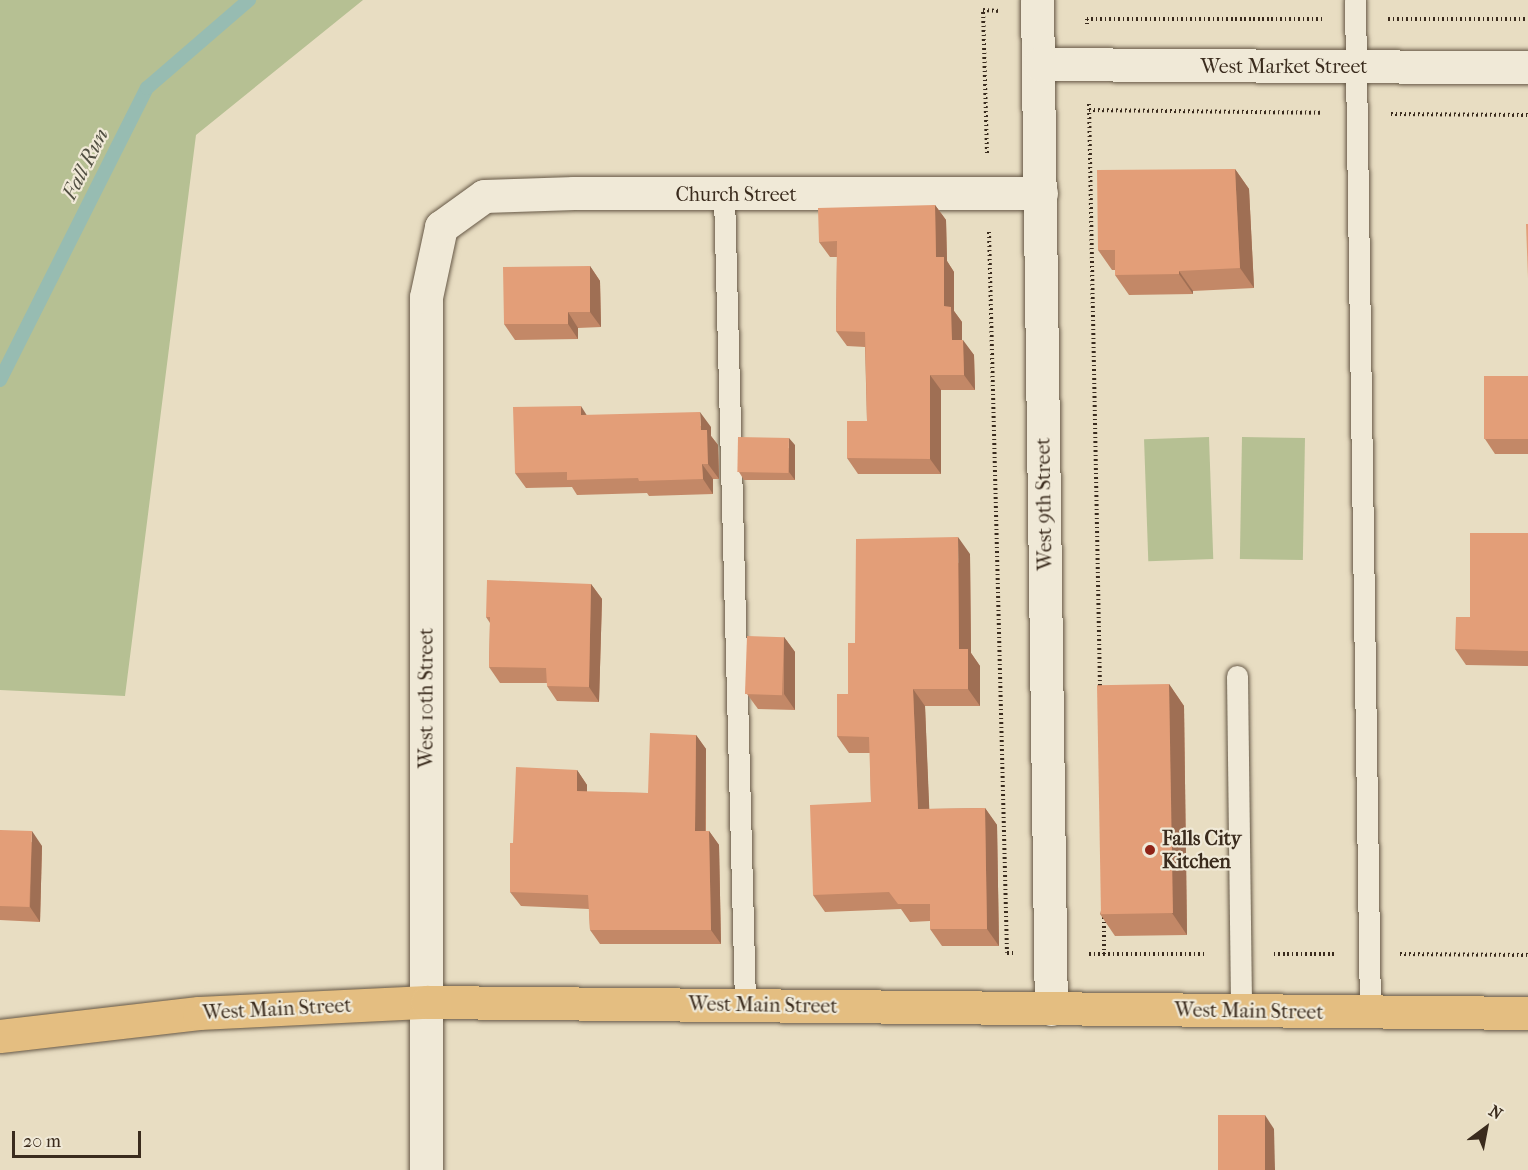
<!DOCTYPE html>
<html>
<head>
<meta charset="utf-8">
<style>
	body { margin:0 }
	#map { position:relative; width:1528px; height:1170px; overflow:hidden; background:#e8ddc2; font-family:"IM FELL French Canon",serif }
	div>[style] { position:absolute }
	.green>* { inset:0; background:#b6c093; transform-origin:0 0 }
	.stream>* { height:14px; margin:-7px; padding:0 7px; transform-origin:7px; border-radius:7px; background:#97bcb2 }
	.path>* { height:4px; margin-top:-2px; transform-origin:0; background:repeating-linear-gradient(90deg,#3a2b1d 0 1.5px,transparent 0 4.5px) }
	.roads { filter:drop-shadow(0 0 2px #665846) drop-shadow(0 0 2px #665846) }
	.service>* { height:21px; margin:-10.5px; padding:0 10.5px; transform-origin:10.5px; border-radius:10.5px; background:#f0e9d7 }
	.minor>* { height:33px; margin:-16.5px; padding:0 16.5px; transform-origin:16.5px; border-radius:16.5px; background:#f0e9d7 }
	.primary>* { height:33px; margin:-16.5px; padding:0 16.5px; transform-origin:16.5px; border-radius:16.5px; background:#e4be81 }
	.wall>* { inset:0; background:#c38867 }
	.shaded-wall>* { inset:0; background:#9f6f54 }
	.building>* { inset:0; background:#e39e78; transform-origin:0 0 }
	.dots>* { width:16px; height:16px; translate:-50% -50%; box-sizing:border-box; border:3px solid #f0e9d7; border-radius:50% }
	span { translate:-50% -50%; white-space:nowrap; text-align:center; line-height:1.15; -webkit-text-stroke:4.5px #f0e9d7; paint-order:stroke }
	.street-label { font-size:20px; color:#3a2b1d }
	.poi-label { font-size:20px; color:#3a2b1d; font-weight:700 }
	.left { translate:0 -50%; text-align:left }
	.water-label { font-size:21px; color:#514f42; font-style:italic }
	.north { position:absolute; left:1456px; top:1098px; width:60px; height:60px; -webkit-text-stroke:4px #f0e9d7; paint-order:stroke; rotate:32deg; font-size:16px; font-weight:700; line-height:24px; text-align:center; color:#3a2b1d }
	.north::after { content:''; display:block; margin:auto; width:21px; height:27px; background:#3a2b1d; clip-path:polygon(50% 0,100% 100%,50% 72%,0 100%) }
	.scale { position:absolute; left:12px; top:1131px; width:129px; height:27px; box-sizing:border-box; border:3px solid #3a2b1d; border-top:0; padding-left:8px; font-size:18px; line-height:21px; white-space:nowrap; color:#3a2b1d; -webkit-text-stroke:4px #f0e9d7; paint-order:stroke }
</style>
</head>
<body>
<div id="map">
	<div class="green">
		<div style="clip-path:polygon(0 0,363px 0,196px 135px,125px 696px,0 690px)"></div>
		<div style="left:1209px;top:437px;width:122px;height:65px;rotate:88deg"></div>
		<div style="left:1242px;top:437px;width:63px;height:122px;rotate:1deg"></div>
	</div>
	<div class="stream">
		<div style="left:0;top:380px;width:327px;rotate:-63.3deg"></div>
		<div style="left:147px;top:88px;width:135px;rotate:-40.8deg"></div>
	</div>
	<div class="path">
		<div style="left:1388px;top:19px;width:140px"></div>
		<div style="left:1087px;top:24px;width:5px;rotate:-90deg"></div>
		<div style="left:1087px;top:19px;width:236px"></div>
		<div style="left:1089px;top:104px;width:586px;rotate:88.92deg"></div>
		<div style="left:1089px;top:110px;width:234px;rotate:0.7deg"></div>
		<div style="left:1391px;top:114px;width:137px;rotate:0.4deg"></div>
		<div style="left:987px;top:153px;width:143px;rotate:-91.6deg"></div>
		<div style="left:983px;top:10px;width:17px;rotate:3deg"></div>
		<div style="left:989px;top:232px;width:721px;rotate:88.57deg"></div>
		<div style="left:1007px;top:953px;width:6px"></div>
		<div style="left:1104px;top:917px;width:37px;rotate:90deg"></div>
		<div style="left:1104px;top:954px;width:103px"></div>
		<div style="left:1089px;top:954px;width:15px"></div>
		<div style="left:1274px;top:954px;width:62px"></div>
		<div style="left:1400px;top:954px;width:128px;rotate:0.4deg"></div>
	</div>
	<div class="roads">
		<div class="service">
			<div style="left:1355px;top:0;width:1012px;rotate:89.15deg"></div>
			<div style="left:724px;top:195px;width:810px;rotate:88.51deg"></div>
			<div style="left:1237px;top:676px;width:335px;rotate:89.3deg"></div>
		</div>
		<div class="minor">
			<div style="left:1037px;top:0;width:1009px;rotate:89.21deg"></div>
			<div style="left:1039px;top:64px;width:489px;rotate:0.4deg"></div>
			<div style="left:426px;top:1170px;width:873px;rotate:-90deg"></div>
			<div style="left:426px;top:297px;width:72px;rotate:-77.9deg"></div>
			<div style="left:441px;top:227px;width:53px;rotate:-35.8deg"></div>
			<div style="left:484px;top:196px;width:90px;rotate:-1.9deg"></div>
			<div style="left:574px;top:193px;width:467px"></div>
		</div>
		<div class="primary">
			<div style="left:0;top:1036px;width:200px;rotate:-6.6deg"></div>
			<div style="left:199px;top:1013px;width:228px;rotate:-2.8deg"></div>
			<div style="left:427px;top:1002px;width:1101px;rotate:0.57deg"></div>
		</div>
	</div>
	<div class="wall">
		<div style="clip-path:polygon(1235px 169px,1249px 189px,1254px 288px,1193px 291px,1193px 294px,1129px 295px,1115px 275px,1115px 270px,1112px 270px,1098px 250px)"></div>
		<div style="clip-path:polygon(935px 205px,946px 220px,947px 261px,954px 272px,954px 311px,962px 322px,962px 340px,974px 355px,975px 390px,941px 390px,941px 474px,858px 474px,847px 458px,867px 421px,865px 347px,847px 346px,836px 331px,837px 257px,830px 257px,819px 242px)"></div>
		<div style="clip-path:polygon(590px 266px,600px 281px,601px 327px,578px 328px,578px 339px,515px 340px,504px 324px)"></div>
		<div style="clip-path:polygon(1528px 376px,1528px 454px,1495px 454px,1485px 439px)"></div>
		<div style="clip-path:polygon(587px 415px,711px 427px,711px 436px,718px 445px,719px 479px,713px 479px,713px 494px,649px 496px,647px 493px,577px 495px,572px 487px,526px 488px,515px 473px)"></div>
		<div style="clip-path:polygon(795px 445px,795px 480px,744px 480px,739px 472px)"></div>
		<div style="clip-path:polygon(1528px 533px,1528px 666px,1466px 665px,1455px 649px,1470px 617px)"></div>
		<div style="clip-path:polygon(970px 554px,971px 653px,980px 666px,980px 706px,925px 706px,929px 809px,985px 808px,997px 825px,999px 946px,942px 946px,930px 929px,930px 921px,910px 922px,901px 909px,825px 912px,813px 895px,871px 802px,870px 753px,849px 753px,837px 736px,848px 694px,855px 643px)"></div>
		<div style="clip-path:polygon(591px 584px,602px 599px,599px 702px,557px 701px,547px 686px,547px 683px,500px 683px,489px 667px,490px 623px,486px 617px)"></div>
		<div style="clip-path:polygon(784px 637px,795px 652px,795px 710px,758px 709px,747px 694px)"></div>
		<div style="clip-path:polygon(1169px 684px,1184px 706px,1187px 935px,1115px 936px,1100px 914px)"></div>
		<div style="clip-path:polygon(696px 735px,706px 749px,706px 831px,709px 831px,719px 845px,721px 944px,600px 944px,590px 930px,589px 909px,521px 906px,510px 892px,577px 770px,587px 785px,587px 792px,648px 793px)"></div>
		<div style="clip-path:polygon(0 830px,42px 846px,40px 922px,0 920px)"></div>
	</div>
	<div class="shaded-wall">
		<div style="clip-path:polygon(1235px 169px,1249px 189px,1254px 288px,1240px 268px)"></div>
		<div style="clip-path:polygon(935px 205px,946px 220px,947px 261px,954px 272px,954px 311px,962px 322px,962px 355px,952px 340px,944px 306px,936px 257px)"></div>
		<div style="clip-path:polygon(590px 266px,600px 281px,601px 327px,590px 312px)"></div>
		<div style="clip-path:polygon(1179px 271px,1193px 291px,1193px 294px,1179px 274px)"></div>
		<div style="clip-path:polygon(568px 312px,578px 328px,578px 339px,568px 324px)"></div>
		<div style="clip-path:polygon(963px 340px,974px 355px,975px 390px,964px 375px)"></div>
		<div style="clip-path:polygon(930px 375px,941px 390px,941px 474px,930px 459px)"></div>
		<div style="clip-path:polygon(581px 406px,591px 422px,581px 415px)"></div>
		<div style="clip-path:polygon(700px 412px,711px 427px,711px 436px,718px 445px,719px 479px,708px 464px,701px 430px)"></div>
		<div style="clip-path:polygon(789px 438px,795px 445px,795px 480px,789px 472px)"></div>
		<div style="clip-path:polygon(702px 464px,713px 479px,713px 494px,703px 479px)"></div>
		<div style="clip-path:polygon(958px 537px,970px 554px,971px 653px,980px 666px,980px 706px,968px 689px,959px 649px)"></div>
		<div style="clip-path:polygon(591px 584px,602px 599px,599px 702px,589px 687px)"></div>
		<div style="clip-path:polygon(784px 637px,795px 652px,795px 710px,784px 694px)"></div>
		<div style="clip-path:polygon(1169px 684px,1184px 706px,1187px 935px,1172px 913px)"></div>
		<div style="clip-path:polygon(913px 689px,925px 706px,930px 826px,918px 809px)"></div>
		<div style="clip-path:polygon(696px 735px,706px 749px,705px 845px,695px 831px)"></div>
		<div style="clip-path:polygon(577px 770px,587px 785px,587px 806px,577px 791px)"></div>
		<div style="clip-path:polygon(985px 808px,997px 825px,999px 946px,987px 929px)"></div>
		<div style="clip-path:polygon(32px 831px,42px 846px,40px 922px,30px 907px)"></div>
		<div style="clip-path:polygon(709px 831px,719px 845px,721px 944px,711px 930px)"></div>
		<div style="clip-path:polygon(1265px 1115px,1274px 1129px,1275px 1170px,1265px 1170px)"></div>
	</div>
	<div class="building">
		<div style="clip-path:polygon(1235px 169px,1240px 268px,1179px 271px,1179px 274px,1115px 275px,1115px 250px,1098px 250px,1097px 170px)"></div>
		<div style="clip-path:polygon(935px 205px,936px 257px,944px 257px,944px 306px,951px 307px,952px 340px,963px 340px,964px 375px,930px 375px,930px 459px,847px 458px,847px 421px,867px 421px,865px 332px,836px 331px,837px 241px,819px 242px,818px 208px)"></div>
		<div style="clip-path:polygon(1526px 224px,1528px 224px,1528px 278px)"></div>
		<div style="clip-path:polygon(590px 266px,590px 312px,568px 312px,568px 324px,504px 324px,503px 267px)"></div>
		<div style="left:1484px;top:376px;width:44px;height:63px"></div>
		<div style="clip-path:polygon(581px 406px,581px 415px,700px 412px,701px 430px,707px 430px,708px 464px,702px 464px,703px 479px,639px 481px,638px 478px,567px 480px,567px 472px,515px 473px,513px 407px)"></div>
		<div style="left:738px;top:437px;width:51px;height:35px;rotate:1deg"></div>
		<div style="clip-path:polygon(1470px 533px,1528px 533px,1528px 651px,1455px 649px,1456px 617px,1470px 617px)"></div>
		<div style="clip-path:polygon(958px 537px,959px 649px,968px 649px,968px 689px,913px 689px,918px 809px,985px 808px,987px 929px,930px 929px,930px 904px,898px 904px,889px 892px,813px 895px,810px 805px,871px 802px,869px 737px,837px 736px,837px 694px,848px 694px,848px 643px,855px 643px,856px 539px)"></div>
		<div style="clip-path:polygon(487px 580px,591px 584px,589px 687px,547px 686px,546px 668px,489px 667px,490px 617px,486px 617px)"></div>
		<div style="left:747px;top:636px;width:37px;height:58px;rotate:2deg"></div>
		<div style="left:1169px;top:684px;width:229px;height:72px;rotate:89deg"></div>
		<div style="clip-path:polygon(650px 733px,696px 735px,695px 831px,709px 831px,711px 930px,590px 930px,588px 895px,510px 892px,510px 843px,513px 843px,516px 767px,577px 770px,577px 791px,648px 793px)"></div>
		<div style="left:0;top:830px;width:32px;height:76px;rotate:2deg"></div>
		<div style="left:1218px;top:1115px;width:47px;height:55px"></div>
	</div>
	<div class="dots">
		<div style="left:1150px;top:850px;background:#8f2418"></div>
	</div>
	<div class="street-label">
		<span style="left:1284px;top:66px">West Market Street</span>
		<span style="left:736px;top:194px">Church Street</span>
		<span style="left:1044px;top:504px;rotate:-91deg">West 9th Street</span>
		<span style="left:426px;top:698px;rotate:-90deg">West 10th Street</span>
		<span style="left:763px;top:1005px;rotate:1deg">West Main Street</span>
		<span style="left:277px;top:1009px;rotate:-3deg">West Main Street</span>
		<span style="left:1249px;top:1011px;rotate:1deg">West Main Street</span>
	</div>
	<div class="poi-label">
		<span class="left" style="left:1162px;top:850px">Falls City<br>Kitchen</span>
	</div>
	<div class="water-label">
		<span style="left:85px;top:164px;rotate:-63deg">Fall Run</span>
	</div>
	<div class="north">N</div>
	<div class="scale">20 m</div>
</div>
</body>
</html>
